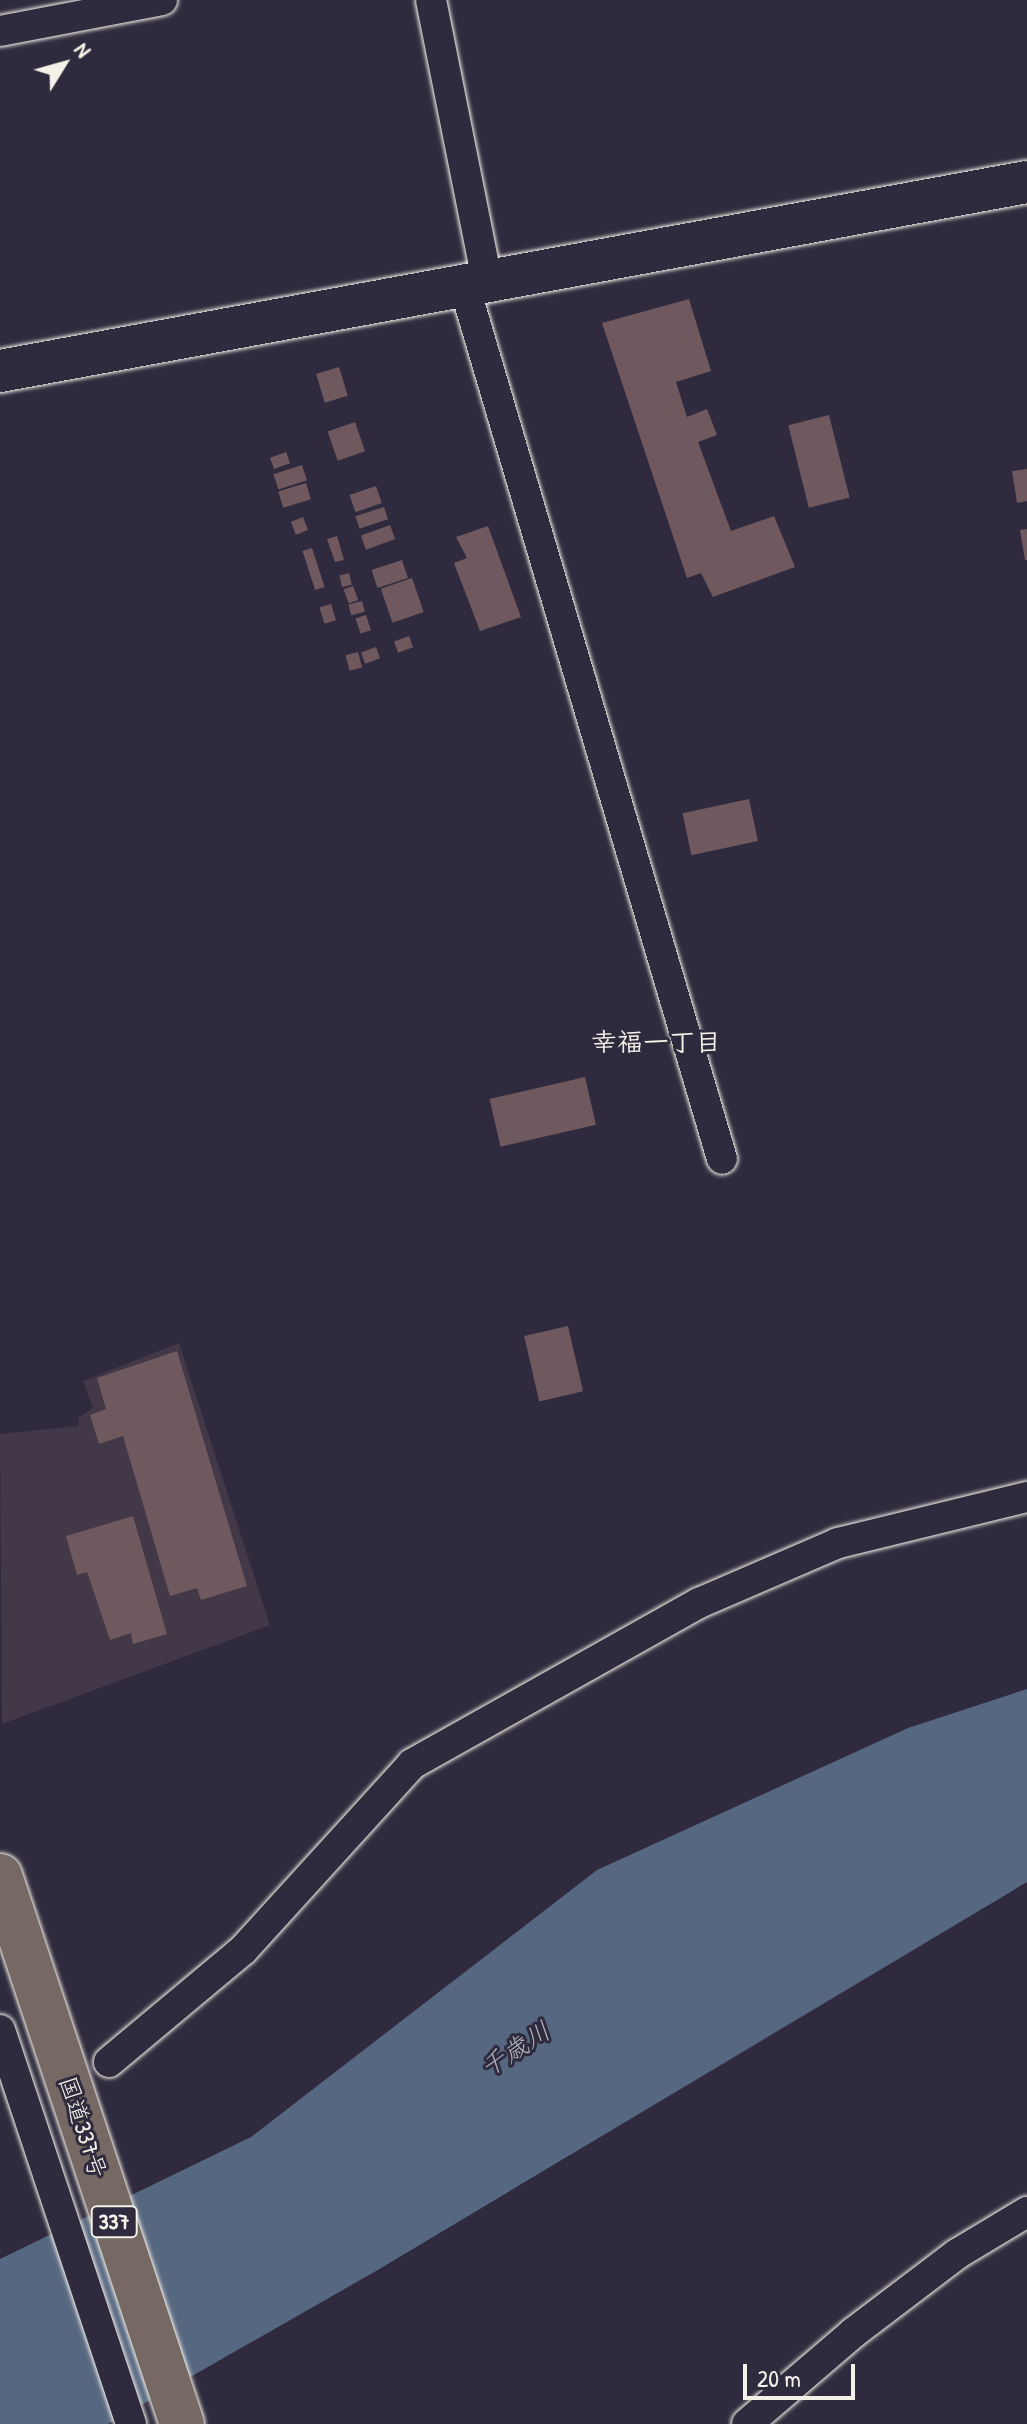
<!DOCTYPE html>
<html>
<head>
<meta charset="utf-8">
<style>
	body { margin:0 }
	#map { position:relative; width:1027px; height:2424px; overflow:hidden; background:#2f2a3d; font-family:"Patrick Hand","Klee One",sans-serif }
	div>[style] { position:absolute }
	.built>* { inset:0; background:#423847 }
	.water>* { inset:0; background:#566781 }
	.building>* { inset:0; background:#6f595e; transform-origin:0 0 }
	.roads { filter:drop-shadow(0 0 2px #f4f1e8) drop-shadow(0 0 2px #f4f1e8) }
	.street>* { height:30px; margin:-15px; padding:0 15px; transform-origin:15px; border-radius:15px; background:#2f2a3d }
	.secondary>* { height:42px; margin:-21px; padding:0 21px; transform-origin:21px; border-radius:21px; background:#2f2a3d }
	.highway>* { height:44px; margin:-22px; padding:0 22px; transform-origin:22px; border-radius:22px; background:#766964 }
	span { translate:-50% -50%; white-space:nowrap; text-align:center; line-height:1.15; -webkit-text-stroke:6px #2f2a3d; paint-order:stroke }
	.shield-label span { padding:2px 6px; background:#2f2a3d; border:2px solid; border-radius:6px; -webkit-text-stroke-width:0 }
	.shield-label { font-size:22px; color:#f4f1e8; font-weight:700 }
	.street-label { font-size:24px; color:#f4f1e8 }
	.neighbourhood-label { font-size:26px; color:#f4f1e8; font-weight:700 }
	.water-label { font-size:26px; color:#adb3ba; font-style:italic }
	.north { position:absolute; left:24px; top:24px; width:80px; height:80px; -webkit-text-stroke:6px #2f2a3d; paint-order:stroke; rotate:53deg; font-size:22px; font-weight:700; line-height:32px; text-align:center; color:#f4f1e8 }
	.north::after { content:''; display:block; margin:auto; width:28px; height:36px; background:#f4f1e8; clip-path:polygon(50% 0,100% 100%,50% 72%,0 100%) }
	.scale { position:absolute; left:743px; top:2364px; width:112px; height:36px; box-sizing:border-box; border:4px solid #f4f1e8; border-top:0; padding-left:10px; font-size:24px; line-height:28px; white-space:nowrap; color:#f4f1e8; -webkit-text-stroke:6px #2f2a3d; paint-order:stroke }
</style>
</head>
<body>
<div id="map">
	<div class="built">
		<div style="clip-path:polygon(179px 1343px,270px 1625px,2px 1724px,0 1434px,78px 1426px,79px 1417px,93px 1408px,83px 1381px)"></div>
	</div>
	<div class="water">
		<div style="clip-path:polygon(1027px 1689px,1027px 1882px,376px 2271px,108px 2424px,0 2424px,0 2259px,251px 2137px,597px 1870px,908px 1728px)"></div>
	</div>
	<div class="building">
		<div style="clip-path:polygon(689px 299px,711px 371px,676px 382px,687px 417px,707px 409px,717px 435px,698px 442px,731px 531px,774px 516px,795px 567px,713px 597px,701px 573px,687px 578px,602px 323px)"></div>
		<div style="left:339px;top:367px;width:30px;height:24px;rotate:73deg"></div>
		<div style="left:829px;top:415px;width:85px;height:42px;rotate:76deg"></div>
		<div style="left:355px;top:422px;width:31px;height:29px;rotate:71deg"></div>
		<div style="left:286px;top:452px;width:12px;height:17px;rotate:70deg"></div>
		<div style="left:302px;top:465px;width:16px;height:30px;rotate:72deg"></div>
		<div style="clip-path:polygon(1027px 469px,1027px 501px,1017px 503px,1012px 471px)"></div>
		<div style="left:306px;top:483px;width:17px;height:29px;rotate:73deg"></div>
		<div style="left:376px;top:486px;width:18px;height:28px;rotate:71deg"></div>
		<div style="left:384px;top:507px;width:13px;height:30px;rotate:72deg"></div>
		<div style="left:303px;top:517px;width:14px;height:13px;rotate:69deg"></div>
		<div style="left:390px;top:525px;width:15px;height:31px;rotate:70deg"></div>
		<div style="clip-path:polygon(488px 526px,521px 617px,480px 631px,454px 563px,467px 558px,456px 537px)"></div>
		<div style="clip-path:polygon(1027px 529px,1027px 560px,1025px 560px,1020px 530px)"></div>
		<div style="clip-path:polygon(337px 536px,344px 560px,335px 562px,327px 539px)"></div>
		<div style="left:312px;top:548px;width:41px;height:10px;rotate:72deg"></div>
		<div style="left:402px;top:560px;width:19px;height:32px;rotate:72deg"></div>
		<div style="left:349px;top:573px;width:12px;height:10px;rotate:76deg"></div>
		<div style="left:412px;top:578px;width:36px;height:33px;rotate:71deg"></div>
		<div style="left:353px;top:586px;width:15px;height:10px;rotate:70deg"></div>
		<div style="left:362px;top:601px;width:11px;height:14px;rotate:75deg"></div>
		<div style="left:331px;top:604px;width:17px;height:12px;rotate:73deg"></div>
		<div style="left:366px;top:615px;width:16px;height:11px;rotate:72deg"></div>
		<div style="left:409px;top:636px;width:12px;height:16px;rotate:70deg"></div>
		<div style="left:376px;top:647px;width:12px;height:16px;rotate:70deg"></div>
		<div style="left:358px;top:652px;width:16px;height:13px;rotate:75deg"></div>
		<div style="left:749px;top:799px;width:43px;height:68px;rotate:78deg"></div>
		<div style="left:585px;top:1077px;width:49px;height:98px;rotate:77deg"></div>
		<div style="left:568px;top:1326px;width:67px;height:45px;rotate:77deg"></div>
		<div style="clip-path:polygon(177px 1351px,247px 1586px,201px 1600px,197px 1588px,170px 1596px,123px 1436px,99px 1444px,90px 1415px,106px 1409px,97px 1378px)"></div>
		<div style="clip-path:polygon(133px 1516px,167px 1634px,133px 1644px,131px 1633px,110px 1640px,87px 1572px,77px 1575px,66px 1536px)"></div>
	</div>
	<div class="roads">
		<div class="street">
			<div style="left:431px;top:0;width:286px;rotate:78.7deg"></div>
			<div style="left:0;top:31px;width:165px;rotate:-10.8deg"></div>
			<div style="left:464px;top:285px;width:911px;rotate:73.55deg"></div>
			<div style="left:0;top:2030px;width:415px;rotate:71.6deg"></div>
			<div style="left:109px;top:2062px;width:175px;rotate:-39.9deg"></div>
			<div style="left:243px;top:1950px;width:251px;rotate:-47.7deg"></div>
			<div style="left:412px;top:1764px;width:329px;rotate:-29.3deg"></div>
			<div style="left:699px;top:1603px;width:151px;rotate:-23.3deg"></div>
			<div style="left:838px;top:1543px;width:195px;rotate:-13.7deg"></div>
			<div style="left:747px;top:2424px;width:140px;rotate:-40.6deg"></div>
			<div style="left:853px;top:2333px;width:131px;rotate:-37.2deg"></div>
			<div style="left:957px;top:2254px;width:82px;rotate:-31deg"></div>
		</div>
		<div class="secondary">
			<div style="left:0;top:371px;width:1044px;rotate:-10.43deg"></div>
		</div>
		<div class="highway">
			<div style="left:0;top:1876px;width:577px;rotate:71.63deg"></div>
		</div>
	</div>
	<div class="shield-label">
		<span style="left:114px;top:2222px">337</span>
	</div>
	<div class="street-label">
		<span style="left:83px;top:2127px;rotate:72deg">国道337号</span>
	</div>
	<div class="neighbourhood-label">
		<span style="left:656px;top:1042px">幸福一丁目</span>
	</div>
	<div class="water-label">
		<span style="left:515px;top:2049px;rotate:-33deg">千歳川</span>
	</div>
	<div class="north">N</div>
	<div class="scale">20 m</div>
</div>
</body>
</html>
